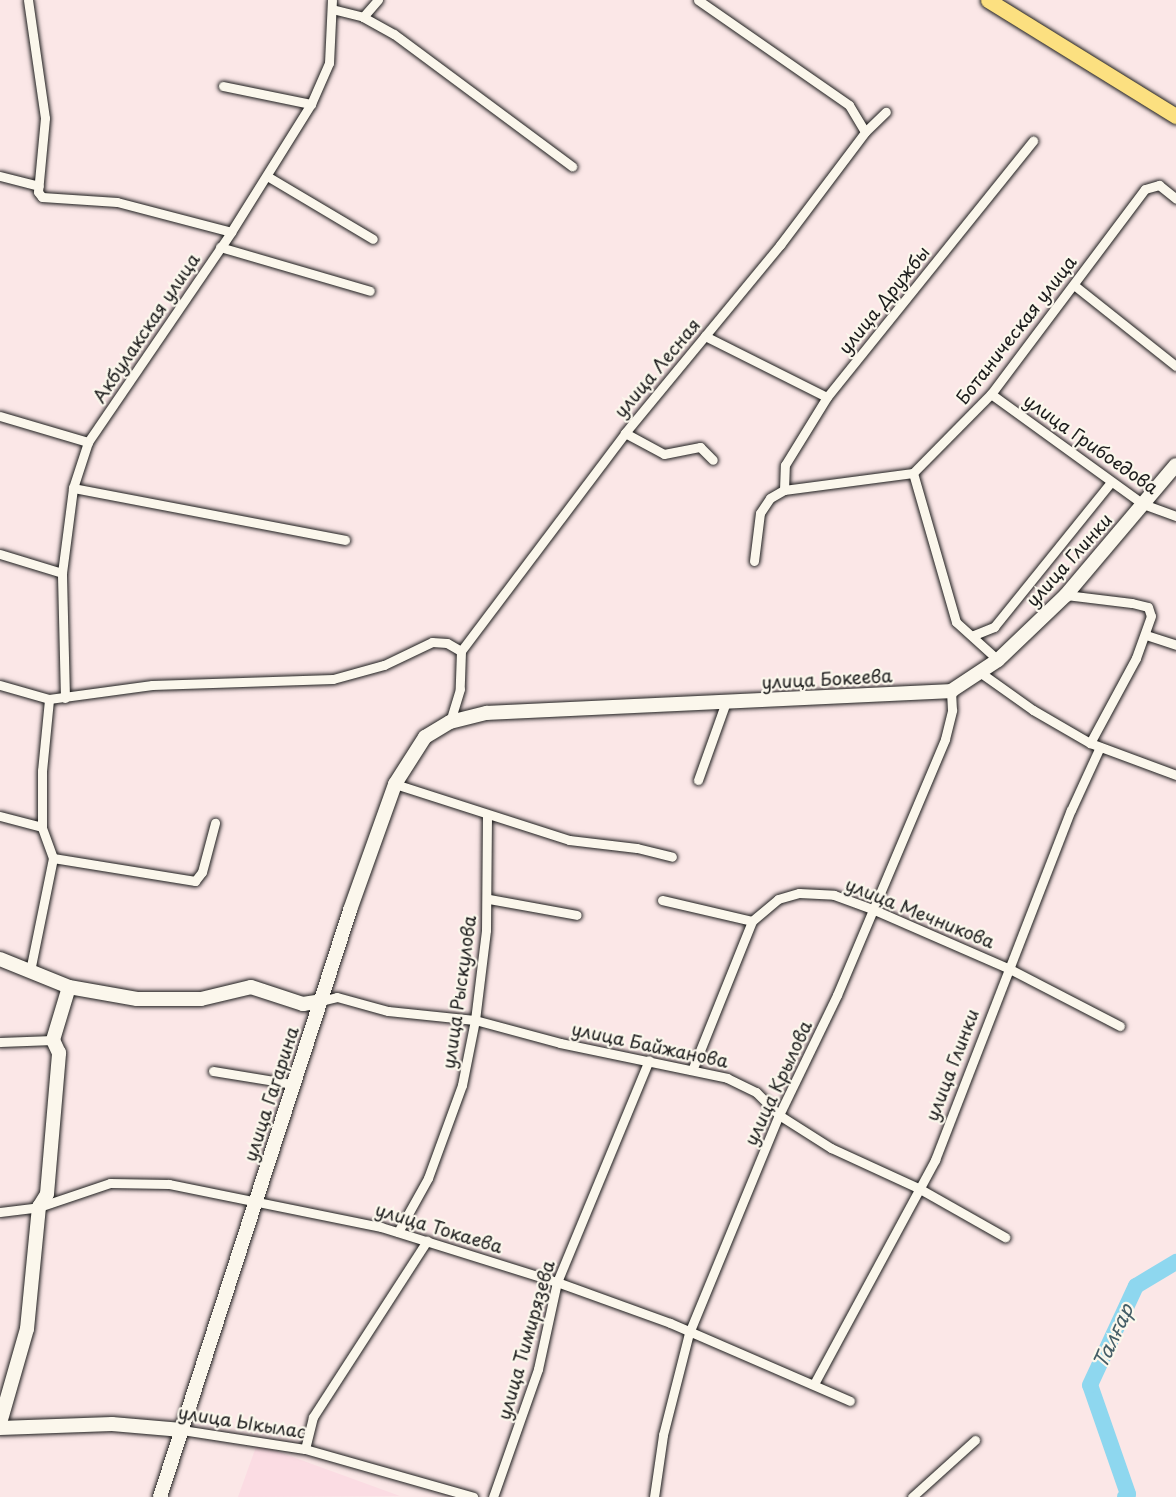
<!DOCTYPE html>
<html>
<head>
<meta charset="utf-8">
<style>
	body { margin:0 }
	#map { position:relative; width:1176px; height:1497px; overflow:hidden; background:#fbe7e7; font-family:"Playpen Sans",sans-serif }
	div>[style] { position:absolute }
	.built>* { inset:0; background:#fbdce3 }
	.river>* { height:16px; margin:-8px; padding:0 8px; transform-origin:8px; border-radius:8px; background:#8ed7ef }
	.roads { filter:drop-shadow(0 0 2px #1c1c1c) drop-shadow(0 0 2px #1c1c1c) }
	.street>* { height:9px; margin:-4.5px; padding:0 4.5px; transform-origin:4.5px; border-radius:4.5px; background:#fbf7ec }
	.secondary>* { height:14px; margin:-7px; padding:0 7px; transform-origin:7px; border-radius:7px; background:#fbf7ec }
	.primary>* { height:15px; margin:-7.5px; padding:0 7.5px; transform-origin:7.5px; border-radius:7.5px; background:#fce080 }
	span { translate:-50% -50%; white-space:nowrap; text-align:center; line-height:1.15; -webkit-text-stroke:4.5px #fbf7ec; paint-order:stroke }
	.street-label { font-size:18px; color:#1c1c1c }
	.water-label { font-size:20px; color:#445d66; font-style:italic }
</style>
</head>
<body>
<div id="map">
	<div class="built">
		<div style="clip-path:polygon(257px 1444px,400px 1496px,238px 1497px)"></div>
	</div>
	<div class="river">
		<div style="left:1125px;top:1497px;width:4px;rotate:-45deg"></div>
		<div style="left:1128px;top:1494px;width:115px;rotate:-109.2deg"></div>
		<div style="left:1090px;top:1385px;width:109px;rotate:-65.1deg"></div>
		<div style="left:1136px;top:1286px;width:47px;rotate:-31deg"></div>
	</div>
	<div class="roads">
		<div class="street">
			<div style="left:28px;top:0;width:119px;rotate:81.8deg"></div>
			<div style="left:45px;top:118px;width:74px;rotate:95.4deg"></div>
			<div style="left:38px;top:192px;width:6px;rotate:51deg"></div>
			<div style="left:42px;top:197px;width:75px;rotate:3.8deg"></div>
			<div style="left:117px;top:202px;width:118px;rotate:14.7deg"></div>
			<div style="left:698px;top:0;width:184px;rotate:34.8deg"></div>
			<div style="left:849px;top:105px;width:31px;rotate:59deg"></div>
			<div style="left:332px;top:9px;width:32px;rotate:14deg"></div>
			<div style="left:363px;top:17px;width:35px;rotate:29deg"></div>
			<div style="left:394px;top:34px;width:222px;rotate:36.6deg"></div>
			<div style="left:363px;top:17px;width:23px;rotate:-49deg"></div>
			<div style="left:223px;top:86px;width:90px;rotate:11.6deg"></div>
			<div style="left:0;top:176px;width:40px;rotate:14.4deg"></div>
			<div style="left:267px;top:176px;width:123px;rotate:30.7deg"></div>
			<div style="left:220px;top:247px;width:156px;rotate:16.3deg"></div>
			<div style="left:1074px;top:285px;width:130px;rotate:38.5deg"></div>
			<div style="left:705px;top:336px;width:136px;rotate:26.6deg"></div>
			<div style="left:991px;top:394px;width:188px;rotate:35.9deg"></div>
			<div style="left:1143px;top:504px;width:35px;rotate:20deg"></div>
			<div style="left:0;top:416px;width:92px;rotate:16.5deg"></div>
			<div style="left:625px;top:433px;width:44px;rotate:28.3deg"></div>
			<div style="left:664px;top:454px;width:37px;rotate:-11deg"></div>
			<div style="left:700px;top:447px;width:18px;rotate:45deg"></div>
			<div style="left:913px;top:473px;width:155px;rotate:73.9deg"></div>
			<div style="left:956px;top:622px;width:57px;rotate:42.1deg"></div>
			<div style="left:73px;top:488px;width:277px;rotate:10.8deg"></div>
			<div style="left:784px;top:490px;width:25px;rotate:-88deg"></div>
			<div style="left:785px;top:465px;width:80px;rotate:-58.3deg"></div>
			<div style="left:827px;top:397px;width:329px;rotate:-51.2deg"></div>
			<div style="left:0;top:554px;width:65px;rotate:17deg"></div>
			<div style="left:754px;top:561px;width:48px;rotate:-82.9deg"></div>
			<div style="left:760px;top:513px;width:18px;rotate:-56deg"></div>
			<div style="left:770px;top:498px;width:16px;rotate:-30deg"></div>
			<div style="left:784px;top:490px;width:130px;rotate:-7.5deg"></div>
			<div style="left:913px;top:473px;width:111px;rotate:-45.4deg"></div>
			<div style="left:991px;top:394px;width:256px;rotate:-53.1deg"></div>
			<div style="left:1145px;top:189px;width:15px;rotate:-16deg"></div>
			<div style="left:1159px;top:185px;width:22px;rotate:39deg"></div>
			<div style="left:1066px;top:595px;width:66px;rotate:6.9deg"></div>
			<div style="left:1132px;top:603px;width:16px;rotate:14deg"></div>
			<div style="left:1148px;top:607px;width:9px;rotate:72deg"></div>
			<div style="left:1151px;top:616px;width:45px;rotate:109.7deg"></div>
			<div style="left:1136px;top:658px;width:97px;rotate:118.4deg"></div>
			<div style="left:974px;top:635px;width:22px;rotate:-22deg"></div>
			<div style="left:994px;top:627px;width:186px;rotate:-51.1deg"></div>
			<div style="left:1146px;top:635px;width:32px;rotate:18deg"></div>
			<div style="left:461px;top:651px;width:273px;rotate:-53deg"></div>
			<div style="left:625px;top:433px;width:244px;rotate:-50.5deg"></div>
			<div style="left:780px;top:245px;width:141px;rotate:-53deg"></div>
			<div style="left:865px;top:132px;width:29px;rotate:-44deg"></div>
			<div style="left:981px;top:673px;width:64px;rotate:35.4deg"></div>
			<div style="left:1033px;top:710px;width:66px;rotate:30.1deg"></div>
			<div style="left:1090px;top:743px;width:92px;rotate:20.4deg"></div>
			<div style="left:0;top:685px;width:51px;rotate:15.9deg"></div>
			<div style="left:49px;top:699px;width:104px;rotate:-7.7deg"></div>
			<div style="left:152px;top:685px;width:181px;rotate:-1.9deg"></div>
			<div style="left:333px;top:679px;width:53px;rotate:-15.4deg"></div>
			<div style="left:384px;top:665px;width:53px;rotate:-25.6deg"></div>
			<div style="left:432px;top:642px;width:15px;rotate:4deg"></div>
			<div style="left:447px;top:643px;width:16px;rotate:30deg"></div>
			<div style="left:461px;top:651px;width:38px;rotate:92deg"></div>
			<div style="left:460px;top:689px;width:34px;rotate:107deg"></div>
			<div style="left:65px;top:698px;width:125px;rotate:-91.4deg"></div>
			<div style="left:62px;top:573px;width:86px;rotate:-82.6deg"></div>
			<div style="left:73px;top:488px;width:48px;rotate:-71.9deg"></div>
			<div style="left:88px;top:442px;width:254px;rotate:-55.7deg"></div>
			<div style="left:231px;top:232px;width:151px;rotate:-58deg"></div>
			<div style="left:311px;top:104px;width:45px;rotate:-66.3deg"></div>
			<div style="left:329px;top:63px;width:63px;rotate:-87.3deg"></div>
			<div style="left:698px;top:780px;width:83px;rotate:-70.3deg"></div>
			<div style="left:395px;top:784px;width:183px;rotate:17.8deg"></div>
			<div style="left:569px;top:840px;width:68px;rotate:6.7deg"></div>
			<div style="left:637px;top:848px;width:36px;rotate:14deg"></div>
			<div style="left:0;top:816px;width:43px;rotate:14.7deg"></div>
			<div style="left:53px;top:858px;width:144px;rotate:9.2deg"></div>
			<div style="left:195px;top:881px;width:11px;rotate:-52deg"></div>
			<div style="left:202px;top:872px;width:51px;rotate:-75.1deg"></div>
			<div style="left:489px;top:899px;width:89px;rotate:10.3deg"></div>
			<div style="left:662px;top:900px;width:92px;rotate:13.1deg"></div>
			<div style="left:30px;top:971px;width:115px;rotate:-78.5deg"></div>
			<div style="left:53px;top:858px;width:33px;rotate:-110deg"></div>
			<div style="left:42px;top:827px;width:56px;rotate:-90deg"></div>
			<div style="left:42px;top:771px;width:72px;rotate:-84.4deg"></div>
			<div style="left:321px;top:1001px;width:16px;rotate:-14deg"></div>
			<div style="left:337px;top:997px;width:53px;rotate:15.4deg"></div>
			<div style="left:388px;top:1011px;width:87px;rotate:5.9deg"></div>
			<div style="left:475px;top:1020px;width:88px;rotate:15.1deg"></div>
			<div style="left:560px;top:1043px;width:171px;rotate:11.8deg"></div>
			<div style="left:727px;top:1078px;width:32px;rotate:26deg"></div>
			<div style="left:756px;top:1092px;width:33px;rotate:45deg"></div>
			<div style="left:779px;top:1115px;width:62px;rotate:32.4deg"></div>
			<div style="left:831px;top:1148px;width:98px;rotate:24.7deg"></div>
			<div style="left:920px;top:1189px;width:98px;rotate:29.5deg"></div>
			<div style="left:0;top:1042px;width:53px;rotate:-2.2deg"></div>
			<div style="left:693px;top:1068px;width:158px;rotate:-68.1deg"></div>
			<div style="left:752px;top:921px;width:34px;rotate:-40deg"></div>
			<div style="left:778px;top:899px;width:22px;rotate:-16deg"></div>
			<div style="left:799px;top:893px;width:35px;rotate:3deg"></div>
			<div style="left:834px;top:895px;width:40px;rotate:20.2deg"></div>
			<div style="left:872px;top:909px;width:148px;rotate:23.5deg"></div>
			<div style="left:1008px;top:968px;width:126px;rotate:27.4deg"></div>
			<div style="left:213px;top:1071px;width:80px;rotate:9.3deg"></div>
			<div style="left:0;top:1212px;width:39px;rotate:-7deg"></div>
			<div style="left:39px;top:1207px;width:75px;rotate:-18.7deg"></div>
			<div style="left:110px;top:1183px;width:59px;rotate:1deg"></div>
			<div style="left:169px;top:1184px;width:216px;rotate:11.5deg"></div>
			<div style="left:381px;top:1227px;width:184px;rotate:17.4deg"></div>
			<div style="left:557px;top:1282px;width:120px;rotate:19.9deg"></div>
			<div style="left:670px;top:1323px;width:196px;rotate:23.4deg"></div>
			<div style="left:398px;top:1232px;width:62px;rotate:-60.9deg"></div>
			<div style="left:428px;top:1178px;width:99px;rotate:-69.9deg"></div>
			<div style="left:462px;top:1085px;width:66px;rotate:-78.7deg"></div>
			<div style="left:475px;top:1020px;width:91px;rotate:-83deg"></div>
			<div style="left:486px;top:930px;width:115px;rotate:-89.5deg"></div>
			<div style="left:814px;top:1384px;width:255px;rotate:-61.6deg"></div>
			<div style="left:935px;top:1160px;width:375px;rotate:-68.8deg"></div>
			<div style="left:1071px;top:810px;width:69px;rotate:-65.3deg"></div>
			<div style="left:182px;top:1430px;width:124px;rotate:8.8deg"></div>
			<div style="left:305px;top:1449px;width:175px;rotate:15.9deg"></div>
			<div style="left:305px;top:1449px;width:33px;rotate:-76deg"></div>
			<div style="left:313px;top:1417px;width:210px;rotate:-57.1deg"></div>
			<div style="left:493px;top:1497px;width:136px;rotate:-70.6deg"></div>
			<div style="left:538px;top:1369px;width:89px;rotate:-77.7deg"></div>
			<div style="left:557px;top:1282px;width:240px;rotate:-67.5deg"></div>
			<div style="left:654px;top:1497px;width:63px;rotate:-81.7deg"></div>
			<div style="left:663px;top:1435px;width:105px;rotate:-75.7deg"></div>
			<div style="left:689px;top:1333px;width:236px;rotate:-67.6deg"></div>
			<div style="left:779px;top:1115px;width:133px;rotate:-64.2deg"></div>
			<div style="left:837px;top:995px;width:278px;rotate:-67.1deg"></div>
			<div style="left:945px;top:739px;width:30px;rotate:-76deg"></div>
			<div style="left:952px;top:710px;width:19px;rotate:-93deg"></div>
			<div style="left:912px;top:1497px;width:85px;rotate:-42.1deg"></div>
		</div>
		<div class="secondary">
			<div style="left:0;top:959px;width:74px;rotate:22.1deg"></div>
			<div style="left:69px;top:987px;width:69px;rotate:10deg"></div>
			<div style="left:137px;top:999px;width:64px"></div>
			<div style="left:201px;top:999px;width:51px;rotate:-13.5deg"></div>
			<div style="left:251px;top:987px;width:55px;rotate:18.1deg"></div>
			<div style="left:303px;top:1004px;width:18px;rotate:-9deg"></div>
			<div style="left:0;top:1423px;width:98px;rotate:-74deg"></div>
			<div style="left:27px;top:1329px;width:123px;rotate:-84.4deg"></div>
			<div style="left:39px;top:1207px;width:15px;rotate:-58deg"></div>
			<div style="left:47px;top:1194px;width:142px;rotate:-85.1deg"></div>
			<div style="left:59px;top:1053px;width:14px;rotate:-115deg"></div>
			<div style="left:53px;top:1040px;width:55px;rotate:-73.2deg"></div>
			<div style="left:0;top:1428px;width:112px;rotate:-2deg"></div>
			<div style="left:112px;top:1424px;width:70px;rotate:4.9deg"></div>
			<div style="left:160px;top:1497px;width:617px;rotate:-72.06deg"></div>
			<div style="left:350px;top:910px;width:134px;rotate:-70.3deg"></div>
			<div style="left:395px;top:784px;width:56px;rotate:-57.4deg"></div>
			<div style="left:425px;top:737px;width:29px;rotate:-31deg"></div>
			<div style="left:450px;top:722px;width:38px;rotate:-14deg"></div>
			<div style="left:487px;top:713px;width:465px;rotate:-2.7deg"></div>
			<div style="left:951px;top:691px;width:56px;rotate:-33.4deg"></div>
			<div style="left:998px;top:660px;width:94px;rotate:-43.7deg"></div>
			<div style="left:1066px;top:595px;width:170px;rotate:-49.8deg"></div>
		</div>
		<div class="primary">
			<div style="left:988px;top:0;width:221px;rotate:31.7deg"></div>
		</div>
	</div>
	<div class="street-label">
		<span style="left:884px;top:300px;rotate:-51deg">улица Дружбы</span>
		<span style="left:146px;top:328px;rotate:-56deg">Акбулакская улица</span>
		<span style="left:1016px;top:330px;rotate:-52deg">Ботаническая улица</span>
		<span style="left:657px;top:368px;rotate:-50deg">улица Лесная</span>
		<span style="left:1091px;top:444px;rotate:35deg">улица Грибоедова</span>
		<span style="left:1069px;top:560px;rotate:-48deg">улица Глинки</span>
		<span style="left:827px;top:679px;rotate:-3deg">улица Бокеева</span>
		<span style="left:920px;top:913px;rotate:22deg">улица Мечникова</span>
		<span style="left:459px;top:992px;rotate:-82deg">улица Рыскулова</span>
		<span style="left:650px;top:1045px;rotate:12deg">улица Байжанова</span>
		<span style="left:952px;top:1065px;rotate:-69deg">улица Глинки</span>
		<span style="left:778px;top:1083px;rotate:-65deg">улица Крылова</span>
		<span style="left:271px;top:1094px;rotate:-72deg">улица Гагарина</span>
		<span style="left:439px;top:1228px;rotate:17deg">улица Токаева</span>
		<span style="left:526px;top:1340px;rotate:-74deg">улица Тимирязева</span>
		<span style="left:242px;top:1422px;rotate:9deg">улица Ыкылас</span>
	</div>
	<div class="water-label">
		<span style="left:1113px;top:1336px;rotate:-65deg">Талғар</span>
	</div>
</div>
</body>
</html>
